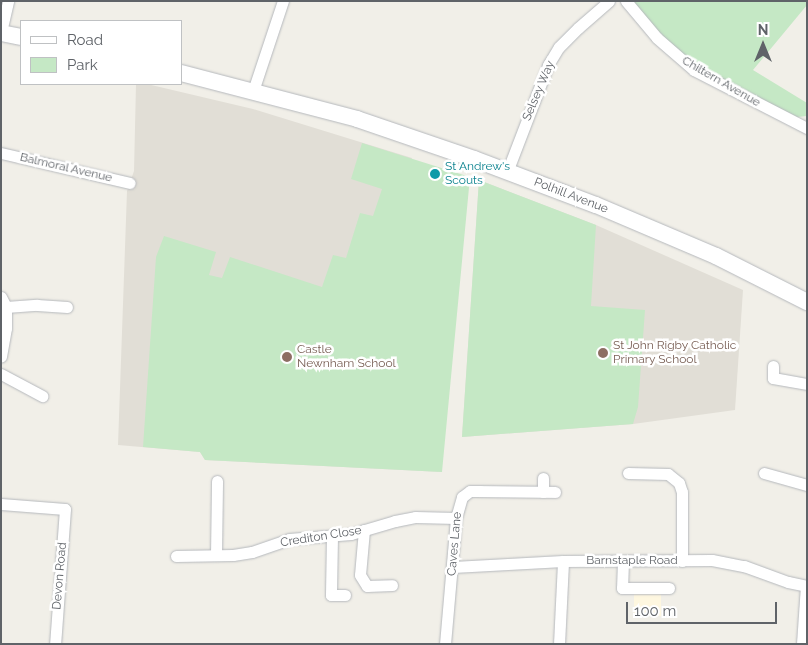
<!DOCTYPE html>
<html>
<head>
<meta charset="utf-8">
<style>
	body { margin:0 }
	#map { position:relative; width:808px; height:645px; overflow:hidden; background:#f1efe8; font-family:Raleway,sans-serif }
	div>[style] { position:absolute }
	.commercial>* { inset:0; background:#fef7e0; transform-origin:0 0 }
	.education>* { inset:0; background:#e1ded6 }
	.green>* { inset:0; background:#c5e8c5 }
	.roads { filter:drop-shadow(0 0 1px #b5b8bc) drop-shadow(0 0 1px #b5b8bc) }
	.street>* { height:11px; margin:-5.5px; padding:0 5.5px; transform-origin:5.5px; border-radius:5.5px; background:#fff }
	.secondary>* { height:16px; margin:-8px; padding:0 8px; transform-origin:8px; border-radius:8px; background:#fff }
	.dots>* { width:14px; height:14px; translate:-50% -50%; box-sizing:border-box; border:2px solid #fff; border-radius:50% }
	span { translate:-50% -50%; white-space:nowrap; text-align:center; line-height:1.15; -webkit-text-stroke:5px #fff; paint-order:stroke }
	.street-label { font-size:12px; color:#5f6368 }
	.culture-label { font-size:12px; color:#0d838f }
	.left { translate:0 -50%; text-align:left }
	.education-label { font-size:12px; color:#785e54 }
	.frame { position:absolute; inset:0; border:2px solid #5f6368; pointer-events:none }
	.legend { position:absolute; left:20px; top:20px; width:162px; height:65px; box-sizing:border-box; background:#fff; border:1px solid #bfc1c3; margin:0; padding:6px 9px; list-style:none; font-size:15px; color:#5f6368 }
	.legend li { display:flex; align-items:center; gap:10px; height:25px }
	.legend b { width:25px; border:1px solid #bfc1c3 }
	.north { position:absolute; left:738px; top:20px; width:50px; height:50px; -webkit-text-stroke:4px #fff; paint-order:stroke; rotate:0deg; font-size:14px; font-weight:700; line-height:20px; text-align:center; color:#5f6368 }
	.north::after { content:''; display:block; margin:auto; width:18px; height:22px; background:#5f6368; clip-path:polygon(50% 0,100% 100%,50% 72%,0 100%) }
	.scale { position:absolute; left:626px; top:602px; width:151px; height:22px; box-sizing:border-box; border:2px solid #5f6368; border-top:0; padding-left:6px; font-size:15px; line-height:18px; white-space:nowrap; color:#5f6368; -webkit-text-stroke:4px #fff; paint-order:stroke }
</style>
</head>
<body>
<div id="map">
	<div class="commercial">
		<div style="left:634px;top:593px;width:27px;height:23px"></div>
	</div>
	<div class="education">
		<div style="clip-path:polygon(136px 84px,147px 84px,253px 109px,412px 158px,404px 184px,442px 472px,205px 460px,200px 452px,118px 445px,127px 191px,134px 171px)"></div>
		<div style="clip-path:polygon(479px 180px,596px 225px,743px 290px,735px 410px,633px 424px,462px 437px)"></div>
	</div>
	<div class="green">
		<div style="clip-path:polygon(631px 1px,807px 1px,807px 5px,753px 70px,807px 103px,807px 116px,797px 117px,701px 70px,663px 40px)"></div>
		<div style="clip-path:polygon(362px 143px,470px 177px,442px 472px,205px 460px,200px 452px,143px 447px,156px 257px,164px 236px,216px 252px,209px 275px,222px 278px,230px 257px,322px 287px,333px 255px,346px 258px,360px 213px,373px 216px,382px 189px,351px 179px)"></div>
		<div style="clip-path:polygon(479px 180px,596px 225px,591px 306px,645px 310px,638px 407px,633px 424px,462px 437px)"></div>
	</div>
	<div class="roads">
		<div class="street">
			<div style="left:626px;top:1px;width:48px;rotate:50deg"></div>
			<div style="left:657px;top:38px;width:49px;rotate:40.9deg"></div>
			<div style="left:694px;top:70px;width:127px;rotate:27.2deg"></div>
			<div style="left:1px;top:32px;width:32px;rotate:-77deg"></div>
			<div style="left:253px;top:91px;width:95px;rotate:-71.6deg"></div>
			<div style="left:1px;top:153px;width:132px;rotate:13.1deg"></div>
			<div style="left:507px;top:172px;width:115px;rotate:-69deg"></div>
			<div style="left:548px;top:65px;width:21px;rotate:-59deg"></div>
			<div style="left:559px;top:47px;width:27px;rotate:-45deg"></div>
			<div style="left:578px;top:28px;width:41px;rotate:-41.1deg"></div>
			<div style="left:1px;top:297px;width:11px;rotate:63deg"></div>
			<div style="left:6px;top:307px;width:21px;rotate:90deg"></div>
			<div style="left:6px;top:328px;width:29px;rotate:100deg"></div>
			<div style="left:6px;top:307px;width:31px;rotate:-4deg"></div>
			<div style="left:37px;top:305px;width:30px;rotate:4deg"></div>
			<div style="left:773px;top:366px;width:12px;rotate:90deg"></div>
			<div style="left:773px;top:378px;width:35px;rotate:10deg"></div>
			<div style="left:1px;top:374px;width:47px;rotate:28.2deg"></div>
			<div style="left:628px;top:473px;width:40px;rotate:1.4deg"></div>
			<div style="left:668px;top:474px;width:14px;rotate:39deg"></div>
			<div style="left:679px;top:483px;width:9px;rotate:72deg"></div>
			<div style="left:682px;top:492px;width:69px;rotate:90deg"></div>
			<div style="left:764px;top:473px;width:45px;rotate:15.6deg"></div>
			<div style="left:543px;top:478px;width:14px;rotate:90deg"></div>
			<div style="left:1px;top:504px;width:64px;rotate:4.5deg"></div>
			<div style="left:65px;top:509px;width:135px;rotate:94.2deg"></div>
			<div style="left:364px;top:530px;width:45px;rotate:95.1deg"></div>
			<div style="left:360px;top:575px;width:13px;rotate:58deg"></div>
			<div style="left:367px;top:586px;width:25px;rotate:-2deg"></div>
			<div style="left:332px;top:536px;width:59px;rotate:91deg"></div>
			<div style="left:331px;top:595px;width:14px"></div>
			<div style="left:216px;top:555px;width:74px;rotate:-89.2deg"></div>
			<div style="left:176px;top:556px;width:57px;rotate:-1deg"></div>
			<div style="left:233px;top:555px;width:19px;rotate:-9deg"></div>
			<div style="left:252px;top:552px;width:39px;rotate:-19deg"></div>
			<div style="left:289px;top:539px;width:62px;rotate:-4.6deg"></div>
			<div style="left:351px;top:534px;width:46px;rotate:-16.5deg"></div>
			<div style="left:395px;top:521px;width:20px;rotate:-11deg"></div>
			<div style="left:415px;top:517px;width:41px;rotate:1.4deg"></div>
			<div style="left:623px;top:561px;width:27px;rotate:92deg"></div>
			<div style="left:622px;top:588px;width:47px"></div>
			<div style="left:453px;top:567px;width:110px;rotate:-3.1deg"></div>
			<div style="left:563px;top:561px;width:149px;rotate:-0.4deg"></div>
			<div style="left:712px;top:560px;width:33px;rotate:11deg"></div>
			<div style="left:744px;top:566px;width:47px;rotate:20deg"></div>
			<div style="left:788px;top:582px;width:19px;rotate:12deg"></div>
			<div style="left:445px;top:644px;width:126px;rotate:-85deg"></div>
			<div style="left:456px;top:518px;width:22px;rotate:-74deg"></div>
			<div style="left:462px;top:497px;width:10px;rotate:-37deg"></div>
			<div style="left:470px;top:491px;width:10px"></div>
			<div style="left:480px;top:491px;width:75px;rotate:0.8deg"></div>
			<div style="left:559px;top:644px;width:83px;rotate:-87.2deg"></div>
			<div style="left:802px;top:644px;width:58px;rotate:-86.1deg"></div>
		</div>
		<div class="secondary">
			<div style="left:1px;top:33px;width:20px;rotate:11deg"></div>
			<div style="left:181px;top:73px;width:182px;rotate:14.6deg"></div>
			<div style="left:357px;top:119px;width:124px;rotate:18.9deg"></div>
			<div style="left:474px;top:159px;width:130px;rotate:20.7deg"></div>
			<div style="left:596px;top:205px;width:130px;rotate:23deg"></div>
			<div style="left:716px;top:256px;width:102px;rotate:26.8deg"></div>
		</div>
	</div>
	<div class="dots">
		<div style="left:435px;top:174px;background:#0f9aa8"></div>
		<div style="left:603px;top:353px;background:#8d6e63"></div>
		<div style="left:287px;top:357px;background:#8d6e63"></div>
	</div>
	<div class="street-label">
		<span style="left:721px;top:82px;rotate:30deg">Chiltern Avenue</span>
		<span style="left:539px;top:91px;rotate:-67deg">Selsey Way</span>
		<span style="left:66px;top:168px;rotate:13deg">Balmoral Avenue</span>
		<span style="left:571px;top:196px;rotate:21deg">Polhill Avenue</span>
		<span style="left:321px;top:537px;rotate:-9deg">Crediton Close</span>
		<span style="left:455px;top:544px;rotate:-85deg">Caves Lane</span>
		<span style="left:632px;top:561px">Barnstaple Road</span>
		<span style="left:60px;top:576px;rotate:-85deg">Devon Road</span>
	</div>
	<div class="culture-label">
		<span class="left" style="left:445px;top:174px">St Andrew's<br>Scouts</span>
	</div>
	<div class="education-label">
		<span class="left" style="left:613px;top:353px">St John Rigby Catholic<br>Primary School</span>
		<span class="left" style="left:297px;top:357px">Castle<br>Newnham School</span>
	</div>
	<div class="frame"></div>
	<ul class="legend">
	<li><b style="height:6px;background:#fff"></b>Road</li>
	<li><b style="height:14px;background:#c5e8c5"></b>Park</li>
	</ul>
	<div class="north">N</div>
	<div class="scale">100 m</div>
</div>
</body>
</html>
